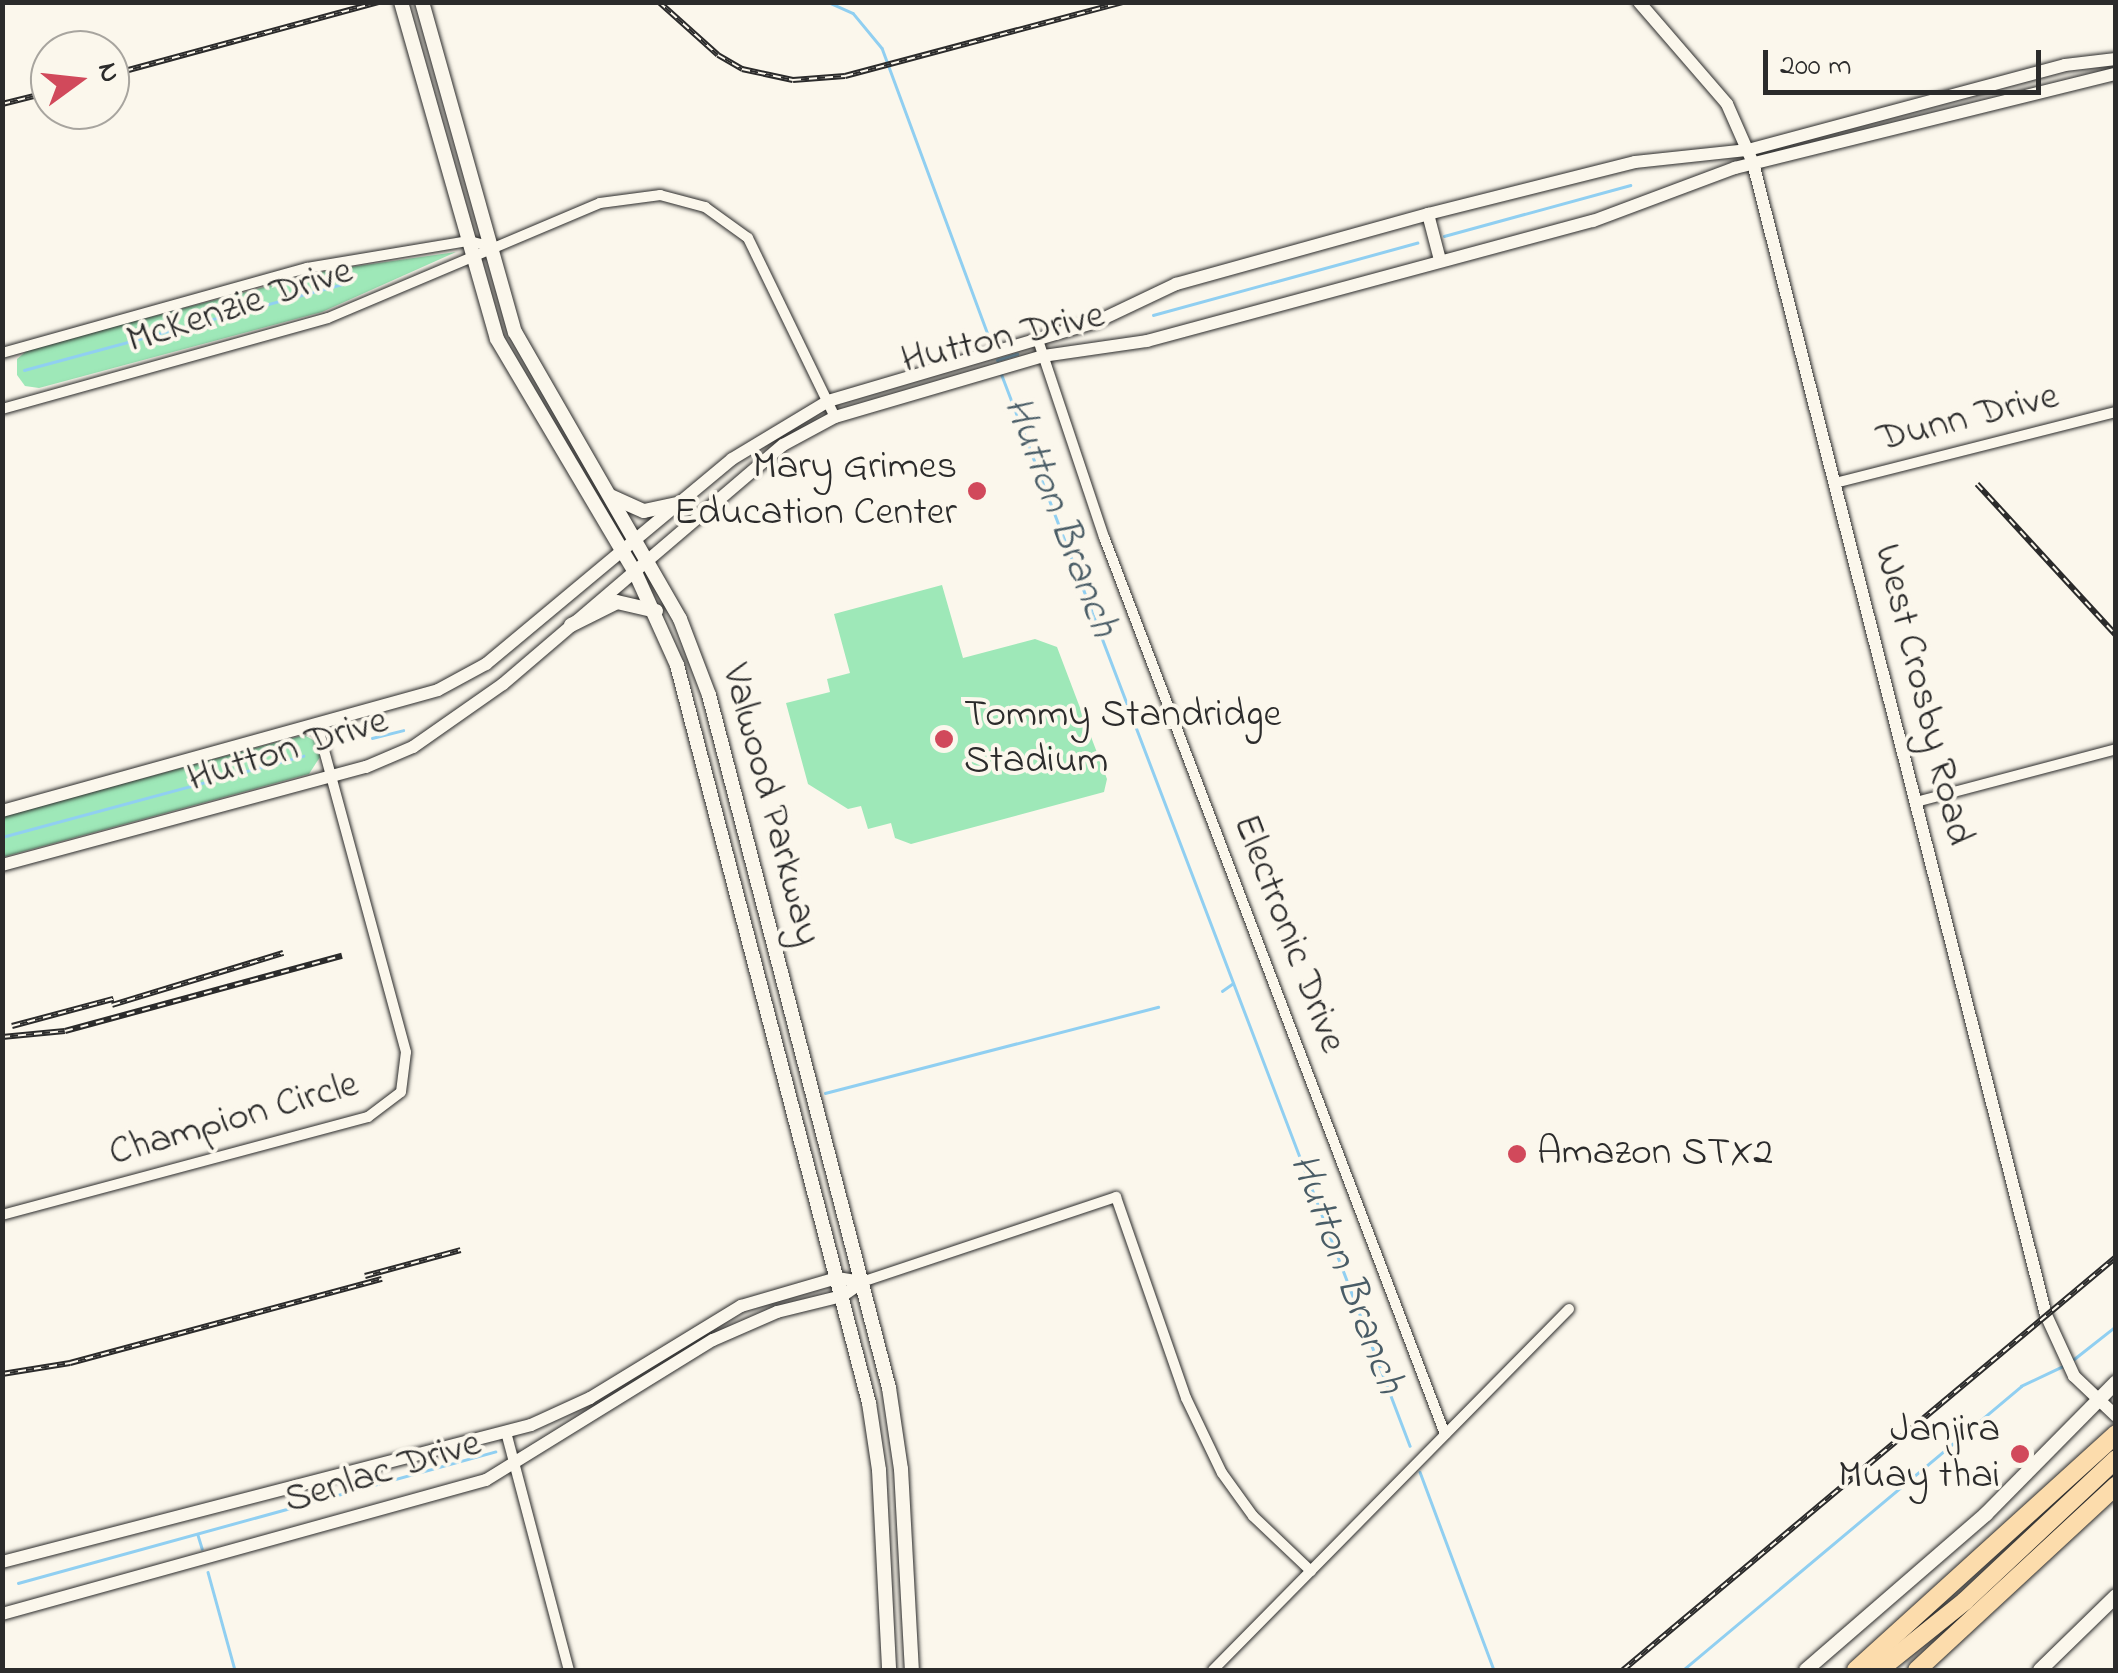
<!DOCTYPE html>
<html>
<head>
<meta charset="utf-8">
<style>
	body { margin:0 }
	#map { position:relative; width:2118px; height:1673px; overflow:hidden; background:#fbf7ec; font-family:"Indie Flower",sans-serif }
	div>[style] { position:absolute }
	.green>* { inset:0; background:#9ee8b8 }
	.stream>* { height:2.5px; margin:-1.25px; padding:0 1.25px; transform-origin:1.25px; border-radius:1.25px; background:#90cff1 }
	.roads { filter:drop-shadow(0 0 2px #2b2b2b) drop-shadow(0 0 2px #2b2b2b) }
	.minor>* { height:10px; margin:-5px; padding:0 5px; transform-origin:5px; border-radius:5px; background:#fbf7ec }
	.tertiary>* { height:12px; margin:-6px; padding:0 6px; transform-origin:6px; border-radius:6px; background:#fbf7ec }
	.secondary>* { height:14px; margin:-7px; padding:0 7px; transform-origin:7px; border-radius:7px; background:#fbf7ec }
	.motorway>* { height:18px; margin:-9px; padding:0 9px; transform-origin:9px; border-radius:9px; background:#fcdcac }
	.rail>* { height:6px; margin-top:-3px; transform-origin:0; background:repeating-linear-gradient(90deg,#fbf7ec 0 8px,#2b2b2b 0 16px); box-sizing:border-box; border-block:2px solid #2b2b2b }
	.dots>* { width:28px; height:28px; translate:-50% -50%; box-sizing:border-box; border:5px solid #fbf7ec; border-radius:50% }
	span { translate:-50% -50%; white-space:nowrap; text-align:center; line-height:1.15; -webkit-text-stroke:8px #fbf7ec; paint-order:stroke }
	.street-label { font-size:40px; color:#2b2b2b }
	.poi-label { font-size:40px; color:#2b2b2b }
	.right { translate:-100% -50%; text-align:right }
	.left { translate:0 -50%; text-align:left }
	.water-label { font-size:42px; color:#495c66; font-style:italic }
	.frame { position:absolute; inset:0; border:5px solid #2b2b2b; pointer-events:none }
	.north { position:absolute; left:30px; top:30px; width:100px; height:100px; box-sizing:border-box; background:#fbf7ec; border:2px solid #a8a59f; border-radius:50%; rotate:75deg; font-size:28px; font-weight:700; line-height:40px; text-align:center; color:#2b2b2b }
	.north::after { content:''; display:block; margin:auto; width:35px; height:45px; background:#d1495b; clip-path:polygon(50% 0,100% 100%,50% 72%,0 100%) }
	.scale { position:absolute; left:1763px; top:50px; width:278px; height:45px; box-sizing:border-box; border:5px solid #2b2b2b; border-top:0; padding-left:12px; font-size:30px; line-height:35px; white-space:nowrap; color:#2b2b2b; -webkit-text-stroke:8px #fbf7ec; paint-order:stroke }
</style>
</head>
<body>
<div id="map">
	<div class="green">
		<div style="clip-path:polygon(456px 252px,322px 312px,39px 388px,25px 386px,17px 375px,17px 359px,29px 349px,329px 270px)"></div>
		<div style="clip-path:polygon(942px 585px,963px 658px,1035px 639px,1057px 647px,1107px 779px,1104px 792px,911px 844px,895px 838px,891px 823px,868px 829px,861px 806px,848px 809px,808px 784px,786px 703px,830px 692px,827px 679px,850px 673px,834px 614px)"></div>
		<div style="clip-path:polygon(304px 735px,315px 741px,320px 757px,309px 774px,3px 857px,3px 816px)"></div>
	</div>
	<div class="stream">
		<div style="left:828px;top:2px;width:27px;rotate:24deg"></div>
		<div style="left:853px;top:13px;width:45px;rotate:50.4deg"></div>
		<div style="left:882px;top:48px;width:318px;rotate:69.7deg"></div>
		<div style="left:1444px;top:236px;width:193px;rotate:-15.3deg"></div>
		<div style="left:1153px;top:315px;width:274px;rotate:-15.3deg"></div>
		<div style="left:997px;top:360px;width:21px;rotate:-17deg"></div>
		<div style="left:24px;top:370px;width:334px;rotate:-15.1deg"></div>
		<div style="left:1001px;top:373px;width:1148px;rotate:69.13deg"></div>
		<div style="left:372px;top:738px;width:32px;rotate:-14deg"></div>
		<div style="left:2px;top:837px;width:312px;rotate:-15.1deg"></div>
		<div style="left:1222px;top:991px;width:12px;rotate:-35deg"></div>
		<div style="left:825px;top:1093px;width:344px;rotate:-14.5deg"></div>
		<div style="left:2074px;top:1359px;width:53px;rotate:-38.2deg"></div>
		<div style="left:1420px;top:1472px;width:211px;rotate:69.5deg"></div>
		<div style="left:198px;top:1535px;width:14px;rotate:73deg"></div>
		<div style="left:208px;top:1572px;width:102px;rotate:74.6deg"></div>
		<div style="left:18px;top:1583px;width:495px;rotate:-15.4deg"></div>
		<div style="left:1683px;top:1670px;width:441px;rotate:-40deg"></div>
		<div style="left:2021px;top:1386px;width:47px;rotate:-25.5deg"></div>
	</div>
	<div class="roads">
		<div class="minor">
			<div style="left:1038px;top:340px;width:208px;rotate:71.5deg"></div>
			<div style="left:1104px;top:537px;width:960px;rotate:69.19deg"></div>
			<div style="left:2px;top:353px;width:317px;rotate:-15.6deg"></div>
			<div style="left:307px;top:268px;width:164px;rotate:-9.5deg"></div>
			<div style="left:469px;top:241px;width:21px;rotate:14deg"></div>
			<div style="left:2px;top:409px;width:338px;rotate:-15.6deg"></div>
			<div style="left:328px;top:318px;width:295px;rotate:-22.9deg"></div>
			<div style="left:600px;top:203px;width:61px;rotate:-7.6deg"></div>
			<div style="left:660px;top:195px;width:47px;rotate:14.9deg"></div>
			<div style="left:705px;top:207px;width:53px;rotate:35.8deg"></div>
			<div style="left:748px;top:238px;width:199px;rotate:64.1deg"></div>
			<div style="left:1835px;top:483px;width:290px;rotate:-14.2deg"></div>
			<div style="left:1916px;top:802px;width:207px;rotate:-14.8deg"></div>
			<div style="left:2px;top:1215px;width:379px;rotate:-15deg"></div>
			<div style="left:368px;top:1117px;width:41px;rotate:-37.1deg"></div>
			<div style="left:401px;top:1092px;width:40px;rotate:-82.9deg"></div>
			<div style="left:406px;top:1052px;width:337px;rotate:-105.2deg"></div>
			<div style="left:862px;top:1282px;width:268px;rotate:-18.5deg"></div>
			<div style="left:1116px;top:1197px;width:213px;rotate:70.8deg"></div>
			<div style="left:1186px;top:1398px;width:83px;rotate:64.4deg"></div>
			<div style="left:1222px;top:1473px;width:53px;rotate:54.2deg"></div>
			<div style="left:1253px;top:1516px;width:80px;rotate:43.5deg"></div>
			<div style="left:506px;top:1432px;width:246px;rotate:75.2deg"></div>
			<div style="left:1213px;top:1670px;width:507px;rotate:-45.4deg"></div>
		</div>
		<div class="tertiary">
			<div style="left:1639px;top:2px;width:135px;rotate:49.2deg"></div>
			<div style="left:1727px;top:104px;width:64px;rotate:66.2deg"></div>
			<div style="left:1753px;top:163px;width:1189px;rotate:75.73deg"></div>
			<div style="left:2046px;top:1315px;width:67px;rotate:65.3deg"></div>
			<div style="left:2074px;top:1376px;width:58px;rotate:43.6deg"></div>
			<div style="left:1428px;top:214px;width:48px;rotate:75.4deg"></div>
			<div style="left:2px;top:811px;width:452px;rotate:-15.5deg"></div>
			<div style="left:438px;top:690px;width:55px;rotate:-28.4deg"></div>
			<div style="left:486px;top:664px;width:320px;rotate:-39.8deg"></div>
			<div style="left:732px;top:459px;width:112px;rotate:-31.1deg"></div>
			<div style="left:828px;top:401px;width:279px;rotate:-16.4deg"></div>
			<div style="left:1096px;top:322px;width:89px;rotate:-25.4deg"></div>
			<div style="left:1176px;top:284px;width:262px;rotate:-15.5deg"></div>
			<div style="left:1428px;top:214px;width:213px;rotate:-14.1deg"></div>
			<div style="left:1635px;top:162px;width:114px;rotate:-6.1deg"></div>
			<div style="left:1748px;top:150px;width:328px;rotate:-15deg"></div>
			<div style="left:2065px;top:65px;width:51px;rotate:-6.7deg"></div>
			<div style="left:2px;top:865px;width:377px;rotate:-15.1deg"></div>
			<div style="left:366px;top:767px;width:51px;rotate:-23.1deg"></div>
			<div style="left:413px;top:747px;width:110px;rotate:-35deg"></div>
			<div style="left:503px;top:684px;width:368px;rotate:-40.5deg"></div>
			<div style="left:783px;top:445px;width:59px;rotate:-28.3deg"></div>
			<div style="left:835px;top:417px;width:217px;rotate:-16.3deg"></div>
			<div style="left:1043px;top:356px;width:105px;rotate:-8.2deg"></div>
			<div style="left:1147px;top:341px;width:462px;rotate:-15.1deg"></div>
			<div style="left:1593px;top:221px;width:152px;rotate:-20.5deg"></div>
			<div style="left:1735px;top:168px;width:392px;rotate:-13.9deg"></div>
			<div style="left:2px;top:1562px;width:546px;rotate:-14.52deg"></div>
			<div style="left:531px;top:1425px;width:65px;rotate:-24.6deg"></div>
			<div style="left:590px;top:1398px;width:177px;rotate:-31.4deg"></div>
			<div style="left:741px;top:1306px;width:100px;rotate:-16.3deg"></div>
			<div style="left:837px;top:1278px;width:25px;rotate:9deg"></div>
			<div style="left:2px;top:1614px;width:502px;rotate:-15.48deg"></div>
			<div style="left:486px;top:1480px;width:267px;rotate:-31.7deg"></div>
			<div style="left:713px;top:1340px;width:70px;rotate:-23.6deg"></div>
			<div style="left:777px;top:1312px;width:67px;rotate:-13.8deg"></div>
			<div style="left:842px;top:1296px;width:24px;rotate:-35deg"></div>
		</div>
		<div class="secondary">
			<div style="left:401px;top:2px;width:350px;rotate:74.1deg"></div>
			<div style="left:497px;top:339px;width:271px;rotate:59.4deg"></div>
			<div style="left:635px;top:572px;width:102px;rotate:65.7deg"></div>
			<div style="left:677px;top:665px;width:763px;rotate:75.42deg"></div>
			<div style="left:869px;top:1403px;width:68px;rotate:81.5deg"></div>
			<div style="left:879px;top:1470px;width:200px;rotate:87.1deg"></div>
			<div style="left:422px;top:2px;width:343px;rotate:74.3deg"></div>
			<div style="left:515px;top:332px;width:331px;rotate:60.1deg"></div>
			<div style="left:680px;top:619px;width:81px;rotate:69.1deg"></div>
			<div style="left:709px;top:695px;width:716px;rotate:75.44deg"></div>
			<div style="left:889px;top:1388px;width:82px;rotate:81.6deg"></div>
			<div style="left:901px;top:1469px;width:201px;rotate:86.9deg"></div>
			<div style="left:610px;top:496px;width:37px;rotate:24deg"></div>
			<div style="left:644px;top:511px;width:38px;rotate:-12deg"></div>
			<div style="left:571px;top:625px;width:51px;rotate:-26.6deg"></div>
			<div style="left:617px;top:602px;width:40px;rotate:13deg"></div>
			<div style="left:1806px;top:1670px;width:238px;rotate:-40.9deg"></div>
			<div style="left:1986px;top:1514px;width:185px;rotate:-45.4deg"></div>
			<div style="left:2040px;top:1670px;width:106px;rotate:-44.2deg"></div>
		</div>
		<div class="motorway">
			<div style="left:1856px;top:1670px;width:351px;rotate:-42.2deg"></div>
			<div style="left:1879px;top:1670px;width:110px;rotate:-38.7deg"></div>
			<div style="left:1965px;top:1601px;width:207px;rotate:-43.2deg"></div>
			<div style="left:1917px;top:1670px;width:271px;rotate:-42.8deg"></div>
		</div>
	</div>
	<div class="rail">
		<div style="left:659px;top:2px;width:79px;rotate:41.9deg"></div>
		<div style="left:718px;top:55px;width:28px;rotate:30deg"></div>
		<div style="left:742px;top:69px;width:52px;rotate:12.2deg"></div>
		<div style="left:793px;top:80px;width:52px;rotate:-4.4deg"></div>
		<div style="left:845px;top:76px;width:288px;rotate:-14.9deg"></div>
		<div style="left:110px;top:75px;width:278px;rotate:-15.2deg"></div>
		<div style="left:2px;top:104px;width:49px;rotate:-14deg"></div>
		<div style="left:1977px;top:484px;width:205px;rotate:47.4deg"></div>
		<div style="left:112px;top:1005px;width:179px;rotate:-16.9deg"></div>
		<div style="left:12px;top:1026px;width:105px;rotate:-15deg"></div>
		<div style="left:2px;top:1037px;width:63px;rotate:-5.4deg"></div>
		<div style="left:65px;top:1031px;width:287px;rotate:-15.2deg"></div>
		<div style="left:365px;top:1276px;width:99px;rotate:-15.2deg"></div>
		<div style="left:2px;top:1374px;width:69px;rotate:-9.2deg"></div>
		<div style="left:70px;top:1363px;width:323px;rotate:-15.1deg"></div>
		<div style="left:1623px;top:1670px;width:643px;rotate:-39.95deg"></div>
	</div>
	<div class="dots">
		<div style="left:977px;top:491px;background:#d1495b"></div>
		<div style="left:944px;top:739px;background:#d1495b"></div>
		<div style="left:1517px;top:1154px;background:#d1495b"></div>
		<div style="left:2020px;top:1454px;background:#d1495b"></div>
	</div>
	<div class="street-label">
		<span style="left:240px;top:307px;rotate:-18deg">McKenzie Drive</span>
		<span style="left:1003px;top:339px;rotate:-13deg">Hutton Drive</span>
		<span style="left:1968px;top:419px;rotate:-14deg">Dunn Drive</span>
		<span style="left:1922px;top:695px;rotate:76deg">West Crosby Road</span>
		<span style="left:288px;top:751px;rotate:-17deg">Hutton Drive</span>
		<span style="left:770px;top:805px;rotate:75deg">Valwood Parkway</span>
		<span style="left:1288px;top:934px;rotate:69deg">Electronic Drive</span>
		<span style="left:234px;top:1120px;rotate:-16deg">Champion Circle</span>
		<span style="left:383px;top:1473px;rotate:-17deg">Senlac Drive</span>
	</div>
	<div class="poi-label">
		<span class="right" style="left:957px;top:491px">Mary Grimes<br>Education Center</span>
		<span class="left" style="left:964px;top:739px">Tommy Standridge<br>Stadium</span>
		<span class="left" style="left:1537px;top:1154px">Amazon STX2</span>
		<span class="right" style="left:2000px;top:1454px">Janjira<br>Muay thai</span>
	</div>
	<div class="water-label">
		<span style="left:1059px;top:517px;rotate:69deg">Hutton Branch</span>
		<span style="left:1345px;top:1274px;rotate:69deg">Hutton Branch</span>
	</div>
	<div class="frame"></div>
	<div class="north">N</div>
	<div class="scale">200 m</div>
</div>
</body>
</html>
